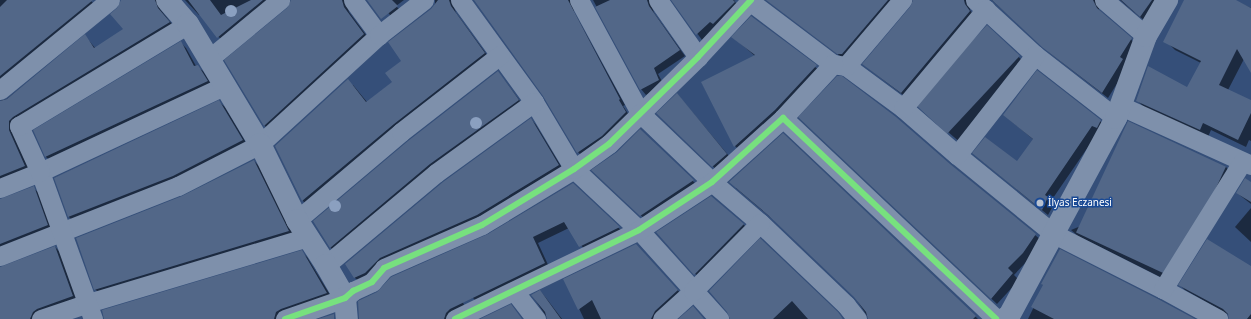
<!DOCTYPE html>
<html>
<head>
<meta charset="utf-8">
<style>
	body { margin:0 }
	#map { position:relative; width:1251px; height:319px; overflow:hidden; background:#354f79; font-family:"Noto Sans",sans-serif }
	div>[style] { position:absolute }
	.shadow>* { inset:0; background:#0007; transform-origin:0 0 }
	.building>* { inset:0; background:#526788; transform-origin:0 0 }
	.minor>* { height:19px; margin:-9.5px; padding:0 9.5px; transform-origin:9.5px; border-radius:9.5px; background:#7e90ab }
	.tertiary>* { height:22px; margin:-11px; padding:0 11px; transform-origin:11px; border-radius:11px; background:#7e90ab }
	.cycleway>* { height:6px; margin:-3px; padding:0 3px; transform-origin:3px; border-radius:3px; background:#77e17e }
	.trees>* { width:12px; height:12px; margin:-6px; border-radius:50%; background:#8ba0c0 }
	.dots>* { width:11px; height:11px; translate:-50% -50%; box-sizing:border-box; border:2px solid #194995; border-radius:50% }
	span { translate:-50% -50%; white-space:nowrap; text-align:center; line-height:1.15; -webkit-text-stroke:3px #194995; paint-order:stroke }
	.poi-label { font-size:10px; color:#fff }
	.left { translate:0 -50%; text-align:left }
</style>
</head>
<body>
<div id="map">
	<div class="shadow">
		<div style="clip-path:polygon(0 0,90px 0,97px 7px,0 86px)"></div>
		<div style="clip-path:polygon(121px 0,162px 0,160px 9px,175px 28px,19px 122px,30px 172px,0 185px,0 101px,7px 99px,85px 36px,96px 49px,125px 29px)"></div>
		<div style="clip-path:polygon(185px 0,274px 0,223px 42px,200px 14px,199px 15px)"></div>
		<div style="clip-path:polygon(291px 0,349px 0,347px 6px,349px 12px,369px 39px,269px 130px,264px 125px)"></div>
		<div style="clip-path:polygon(378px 0,404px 0,396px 6px,403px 13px,394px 20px)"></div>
		<div style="clip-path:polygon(435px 0,456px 0,454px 7px,456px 13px,490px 59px,308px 206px,303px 201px,276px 146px,353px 85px,367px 102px,393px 82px,435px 4px)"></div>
		<div style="clip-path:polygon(475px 0,575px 0,573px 5px,574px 12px,625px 105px,623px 106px,631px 118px,584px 158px,578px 152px,544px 95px)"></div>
		<div style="clip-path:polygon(593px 0,654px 0,652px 7px,654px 13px,685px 56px,658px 74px,664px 85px,646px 95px,641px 89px)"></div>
		<div style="clip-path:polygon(673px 0,734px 0,739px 8px,702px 40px)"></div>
		<div style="clip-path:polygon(767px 0,898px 0,844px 59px)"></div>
		<div style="clip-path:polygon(913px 0,972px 0,969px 4px,970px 10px,975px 17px,907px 98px,863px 64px,911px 8px)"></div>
		<div style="clip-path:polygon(992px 0,1102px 0,1099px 4px,1099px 10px,1137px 45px,1128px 66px,1108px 98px,1049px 52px)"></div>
		<div style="clip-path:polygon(1120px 0,1161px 0,1146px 22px)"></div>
		<div style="clip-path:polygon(1185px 0,1234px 0,1251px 8px,1251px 71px,1244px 59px,1228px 90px,1251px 101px,1251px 141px,1249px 140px,1246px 147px,1211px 130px,1208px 137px,1145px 108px,1137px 100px,1188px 88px,1201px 63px,1175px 50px,1167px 42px)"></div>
		<div style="clip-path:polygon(751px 17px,824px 74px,743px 154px,735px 146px,702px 83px,755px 56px,733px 37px)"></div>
		<div style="clip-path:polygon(987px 27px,1025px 63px,962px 144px,926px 113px)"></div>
		<div style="clip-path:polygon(181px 43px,186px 48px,196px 66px,203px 71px,213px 87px,52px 162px,46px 157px,34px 131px)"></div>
		<div style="clip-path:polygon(498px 72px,523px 105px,335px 252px,330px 247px)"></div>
		<div style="clip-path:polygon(677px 94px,734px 162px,721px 174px,665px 121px)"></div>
		<div style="clip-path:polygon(219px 102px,225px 107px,248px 146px,74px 222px,69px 217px,55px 178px)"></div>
		<div style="clip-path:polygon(531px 119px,536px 125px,564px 171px,361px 283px,355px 278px,346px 264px)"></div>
		<div style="clip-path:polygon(1010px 120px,1100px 121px,1106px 127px,1099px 131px,1051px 201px,1054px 204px,1048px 215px,980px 159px,1018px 163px,1034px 140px)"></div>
		<div style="clip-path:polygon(806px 123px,949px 164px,1041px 240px,1029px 259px,1014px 275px,1019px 280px,997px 304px)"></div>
		<div style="clip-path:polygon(640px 130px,699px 187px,647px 221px,598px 176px,617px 153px)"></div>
		<div style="clip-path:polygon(783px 134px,978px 319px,869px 319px,855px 297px,775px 221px,736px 188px)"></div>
		<div style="clip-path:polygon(254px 161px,259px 166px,294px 236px,100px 294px,95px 289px,183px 197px)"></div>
		<div style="clip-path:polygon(1226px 167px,1232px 174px,1166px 280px,1078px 236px,1071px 230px)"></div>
		<div style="clip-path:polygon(1251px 183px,1251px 204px,1237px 193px)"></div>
		<div style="clip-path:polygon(572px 184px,624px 233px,586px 252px,569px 228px,538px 243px,550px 269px,479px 304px,473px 298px,462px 300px,466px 310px,451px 319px,359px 319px,488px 235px)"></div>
		<div style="clip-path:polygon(33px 188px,39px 193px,53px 231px,0 253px,0 199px,4px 199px)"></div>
		<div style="clip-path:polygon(1251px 208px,1251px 242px,1235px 227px)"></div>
		<div style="left:743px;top:224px;width:8px;height:69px;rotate:45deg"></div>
		<div style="clip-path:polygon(760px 240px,843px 319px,730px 319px)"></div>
		<div style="clip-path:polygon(636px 245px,683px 296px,660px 319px,584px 319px,565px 279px)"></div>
		<div style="clip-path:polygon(55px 247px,61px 253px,78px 302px,38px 319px,0 319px,0 267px,4px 267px)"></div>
		<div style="clip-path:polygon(301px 252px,307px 257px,332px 298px,283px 319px,104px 319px)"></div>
		<div style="clip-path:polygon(1251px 267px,1251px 319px,1230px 319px,1229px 315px,1185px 290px,1180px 285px)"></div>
		<div style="clip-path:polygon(1042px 284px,1194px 319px,1028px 319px,1044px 286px)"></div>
		<div style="clip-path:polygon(540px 291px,546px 298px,562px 319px,548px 319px,532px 295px)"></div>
	</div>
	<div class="building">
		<div style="clip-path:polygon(7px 0,93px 0,0 76px,0 7px)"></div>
		<div style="clip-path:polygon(121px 0,155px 0,158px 8px,170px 22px,13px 117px,9px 121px,9px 130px,25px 166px,0 176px,0 101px,7px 99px,85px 34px,94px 48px,123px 29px,110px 14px,117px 8px)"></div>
		<div style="clip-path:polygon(188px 0,210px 0,221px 15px,251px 0,263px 0,217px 38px)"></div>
		<div style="clip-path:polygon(291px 0,342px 0,344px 7px,364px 34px,264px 126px,224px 60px,287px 8px)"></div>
		<div style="clip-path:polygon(367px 0,392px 0,398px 6px,381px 19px)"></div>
		<div style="clip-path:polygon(438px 0,449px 0,451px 6px,485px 53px,394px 124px,302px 201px,275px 146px,348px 79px,366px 102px,392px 82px,385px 73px,401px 61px,388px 42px,431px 9px)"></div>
		<div style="clip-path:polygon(474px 0,568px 0,620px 99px,619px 100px,626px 112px,602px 136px,577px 153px,543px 96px)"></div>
		<div style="clip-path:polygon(610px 0,647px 0,649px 6px,680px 50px,654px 68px,659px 80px,640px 90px,595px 7px)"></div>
		<div style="clip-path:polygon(671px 0,733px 0,735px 2px,713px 24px,710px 22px,696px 35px)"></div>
		<div style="clip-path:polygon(766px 0,888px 0,842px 54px,837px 54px)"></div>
		<div style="clip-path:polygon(913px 0,964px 0,965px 4px,970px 11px,901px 93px,862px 64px,910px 7px)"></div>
		<div style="clip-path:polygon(992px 0,1093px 0,1097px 8px,1132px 38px,1120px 57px,1123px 59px,1102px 93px,1042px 47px)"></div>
		<div style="clip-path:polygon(1121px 0,1152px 0,1140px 17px)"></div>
		<div style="clip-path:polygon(1184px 0,1236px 0,1251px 8px,1251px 73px,1237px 49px,1219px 85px,1251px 100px,1251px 113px,1238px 140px,1203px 123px,1200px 130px,1136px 101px,1148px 66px,1187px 87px,1201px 61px,1163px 42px)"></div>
		<div style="clip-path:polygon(751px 16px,817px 65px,775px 110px,734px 147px,701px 82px,755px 55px,731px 37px)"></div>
		<div style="left:987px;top:25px;width:45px;height:107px;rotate:43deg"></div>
		<div style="clip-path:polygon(181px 41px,194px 66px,198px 65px,208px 81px,45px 157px,33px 130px)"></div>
		<div style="clip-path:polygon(1037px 70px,1101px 120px,1097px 128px,1092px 126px,1045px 195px,1048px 197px,1042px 210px,972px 153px,985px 137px,1017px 161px,1033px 139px,1003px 115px)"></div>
		<div style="clip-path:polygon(498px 71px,519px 100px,430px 164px,330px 248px,313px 221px,408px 141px)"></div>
		<div style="clip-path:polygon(837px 76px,842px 76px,896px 117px,950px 164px,1036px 234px,1023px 253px,1008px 268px,1013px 273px,991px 299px,798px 117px)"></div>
		<div style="clip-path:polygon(677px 93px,727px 154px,712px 167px,656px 113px)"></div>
		<div style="clip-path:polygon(219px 100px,243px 140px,173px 176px,68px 217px,54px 178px)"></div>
		<div style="clip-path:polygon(531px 118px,559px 165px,477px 215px,380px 258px,365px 273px,354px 278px,345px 264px,443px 182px)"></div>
		<div style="left:1128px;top:121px;width:108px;height:123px;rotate:25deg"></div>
		<div style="clip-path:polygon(640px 129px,694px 180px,640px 216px,591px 170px,617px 152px)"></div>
		<div style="clip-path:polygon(783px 133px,976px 316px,973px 319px,868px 319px,866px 312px,854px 297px,768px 215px,729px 182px)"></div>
		<div style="clip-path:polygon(254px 160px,289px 231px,94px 290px,76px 238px,182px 196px)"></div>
		<div style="clip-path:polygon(1245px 178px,1251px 182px,1251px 202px,1236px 193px)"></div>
		<div style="clip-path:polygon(573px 183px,620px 227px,579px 247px,564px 222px,533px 237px,545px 263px,450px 309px,446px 313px,444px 319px,359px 319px,358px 301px,377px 292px,391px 277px,488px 234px)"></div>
		<div style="clip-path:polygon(34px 186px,48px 225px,0 244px,0 199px)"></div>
		<div style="clip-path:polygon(711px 196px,744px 224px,694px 275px,656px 232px)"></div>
		<div style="clip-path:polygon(760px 238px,838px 312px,843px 319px,808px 319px,792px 301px,773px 319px,730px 319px,727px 312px,709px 291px)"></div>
		<div style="clip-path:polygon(1207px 239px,1251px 266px,1251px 314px,1247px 319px,1229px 319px,1228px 314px,1223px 309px,1178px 285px)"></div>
		<div style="clip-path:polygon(636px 244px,678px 290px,655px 311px,651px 319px,601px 319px,592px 300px,578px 310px,563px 279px)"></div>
		<div style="clip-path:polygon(55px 246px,73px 296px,37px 309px,33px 312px,30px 319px,0 319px,0 267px)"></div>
		<div style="clip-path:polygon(1060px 249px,1158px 299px,1195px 319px,1054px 319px,1031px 307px,1043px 285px,1041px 284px)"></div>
		<div style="clip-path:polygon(302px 250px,327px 293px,281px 309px,276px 312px,274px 319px,104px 319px,102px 310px)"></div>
		<div style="clip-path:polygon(540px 290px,561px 319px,547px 319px,545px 312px,531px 295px)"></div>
		<div style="clip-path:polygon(511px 304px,522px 319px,480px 319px)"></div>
		<div style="clip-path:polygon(693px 306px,704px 319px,678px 319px)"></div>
		<div style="clip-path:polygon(334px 314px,334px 319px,318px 319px)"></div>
	</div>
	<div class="minor">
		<div style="left:353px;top:0;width:44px;rotate:53.4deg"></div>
		<div style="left:460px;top:0;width:126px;rotate:54deg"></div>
		<div style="left:534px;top:102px;width:78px;rotate:59.2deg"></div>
		<div style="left:574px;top:169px;width:89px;rotate:43.2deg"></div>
		<div style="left:639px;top:230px;width:120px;rotate:48deg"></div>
		<div style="left:579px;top:0;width:128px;rotate:61.6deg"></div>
		<div style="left:640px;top:113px;width:100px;rotate:43.8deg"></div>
		<div style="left:712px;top:182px;width:63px;rotate:40.5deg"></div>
		<div style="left:760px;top:223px;width:119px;rotate:43.6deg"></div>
		<div style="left:846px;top:305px;width:18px;rotate:52deg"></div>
		<div style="left:658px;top:0;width:70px;rotate:54.9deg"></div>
		<div style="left:748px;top:0;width:106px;rotate:37deg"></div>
		<div style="left:833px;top:64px;width:13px;rotate:9deg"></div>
		<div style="left:846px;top:66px;width:71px;rotate:36.4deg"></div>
		<div style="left:903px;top:108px;width:72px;rotate:41deg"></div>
		<div style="left:957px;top:155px;width:125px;rotate:39.2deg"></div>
		<div style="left:1054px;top:234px;width:122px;rotate:26.8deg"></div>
		<div style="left:1163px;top:289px;width:63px;rotate:28.6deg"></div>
		<div style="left:975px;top:0;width:81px;rotate:42.5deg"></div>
		<div style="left:1035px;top:55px;width:103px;rotate:37.9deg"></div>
		<div style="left:1104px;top:0;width:55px;rotate:40.6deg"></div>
		<div style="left:210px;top:58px;width:91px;rotate:-39.6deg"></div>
		<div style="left:846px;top:66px;width:87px;rotate:-49.7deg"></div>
		<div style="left:0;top:90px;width:142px;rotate:-39.3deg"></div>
		<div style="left:1121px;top:106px;width:143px;rotate:24.4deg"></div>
		<div style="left:903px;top:108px;width:129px;rotate:-50deg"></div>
		<div style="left:783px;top:118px;width:74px;rotate:-47.2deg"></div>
		<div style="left:957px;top:155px;width:127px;rotate:-52deg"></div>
		<div style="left:0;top:188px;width:43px;rotate:-21.8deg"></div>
		<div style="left:40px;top:172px;width:205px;rotate:-25.1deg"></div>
		<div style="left:297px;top:220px;width:136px;rotate:-40.2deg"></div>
		<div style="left:401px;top:132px;width:125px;rotate:-37.9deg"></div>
		<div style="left:0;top:256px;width:191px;rotate:-21.5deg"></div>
		<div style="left:178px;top:186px;width:92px;rotate:-27.1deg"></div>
		<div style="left:260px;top:144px;width:161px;rotate:-42.5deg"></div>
		<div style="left:379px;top:35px;width:57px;rotate:-37.9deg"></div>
		<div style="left:326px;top:265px;width:143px;rotate:-39.9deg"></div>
		<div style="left:436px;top:173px;width:121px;rotate:-35.9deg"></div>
		<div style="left:1163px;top:289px;width:150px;rotate:-58.1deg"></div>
		<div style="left:514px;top:291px;width:36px;rotate:52deg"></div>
		<div style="left:41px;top:319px;width:50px;rotate:-18.8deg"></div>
		<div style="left:88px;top:303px;width:230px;rotate:-16.7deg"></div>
		<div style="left:93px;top:319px;width:156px;rotate:-109.8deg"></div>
		<div style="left:40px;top:172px;width:51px;rotate:-114.5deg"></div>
		<div style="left:19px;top:126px;width:197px;rotate:-31.1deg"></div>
		<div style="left:285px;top:319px;width:64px;rotate:-19.3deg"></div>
		<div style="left:345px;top:298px;width:11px;rotate:-41deg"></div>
		<div style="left:353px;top:291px;width:21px;rotate:-25deg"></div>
		<div style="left:372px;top:282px;width:18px;rotate:-49deg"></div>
		<div style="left:384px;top:268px;width:107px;rotate:-23.7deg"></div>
		<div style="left:482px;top:225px;width:108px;rotate:-31.3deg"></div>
		<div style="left:574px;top:169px;width:43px;rotate:-35.5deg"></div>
		<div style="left:609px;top:144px;width:124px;rotate:-44.3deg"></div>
		<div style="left:698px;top:57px;width:78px;rotate:-47.1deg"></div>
		<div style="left:455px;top:319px;width:204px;rotate:-25.8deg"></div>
		<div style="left:639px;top:230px;width:87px;rotate:-33.3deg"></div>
		<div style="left:712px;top:182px;width:96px;rotate:-42deg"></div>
		<div style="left:783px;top:118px;width:293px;rotate:43.3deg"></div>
		<div style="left:662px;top:319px;width:42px;rotate:-42.1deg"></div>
		<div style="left:693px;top:291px;width:95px;rotate:-45.4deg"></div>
	</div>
	<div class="tertiary">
		<div style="left:167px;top:0;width:32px;rotate:49deg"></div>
		<div style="left:188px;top:24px;width:140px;rotate:59deg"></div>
		<div style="left:260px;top:144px;width:85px;rotate:64deg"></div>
		<div style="left:297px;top:220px;width:54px;rotate:57.2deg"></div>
		<div style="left:326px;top:265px;width:38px;rotate:60deg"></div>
		<div style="left:345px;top:298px;width:21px;rotate:85deg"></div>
		<div style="left:1004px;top:319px;width:6px;rotate:-31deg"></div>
		<div style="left:1009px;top:316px;width:225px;rotate:-61.6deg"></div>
		<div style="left:1116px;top:118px;width:87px;rotate:-69.9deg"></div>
		<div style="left:1146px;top:36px;width:42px;rotate:-59.7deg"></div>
	</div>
	<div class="cycleway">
		<div style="left:285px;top:319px;width:64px;rotate:-19.3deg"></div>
		<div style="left:345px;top:298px;width:11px;rotate:-41deg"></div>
		<div style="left:353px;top:291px;width:21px;rotate:-25deg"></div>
		<div style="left:372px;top:282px;width:18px;rotate:-49deg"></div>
		<div style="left:384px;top:268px;width:107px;rotate:-23.7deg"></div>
		<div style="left:482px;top:225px;width:108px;rotate:-31.3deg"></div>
		<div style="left:574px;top:169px;width:43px;rotate:-35.5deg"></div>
		<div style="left:609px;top:144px;width:124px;rotate:-44.3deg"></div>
		<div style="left:698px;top:57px;width:78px;rotate:-47.1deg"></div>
		<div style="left:455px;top:319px;width:204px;rotate:-25.8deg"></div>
		<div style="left:639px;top:230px;width:87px;rotate:-33.3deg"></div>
		<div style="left:712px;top:182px;width:96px;rotate:-42deg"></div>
		<div style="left:783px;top:118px;width:293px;rotate:43.3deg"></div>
	</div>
	<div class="trees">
		<div style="left:231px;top:11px"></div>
		<div style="left:476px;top:123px"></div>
		<div style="left:335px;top:206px"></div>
	</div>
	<div class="dots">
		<div style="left:1040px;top:203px;background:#b8c1d0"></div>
	</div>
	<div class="poi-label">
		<span class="left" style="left:1048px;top:203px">İlyas Eczanesi</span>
	</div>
</div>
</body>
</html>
